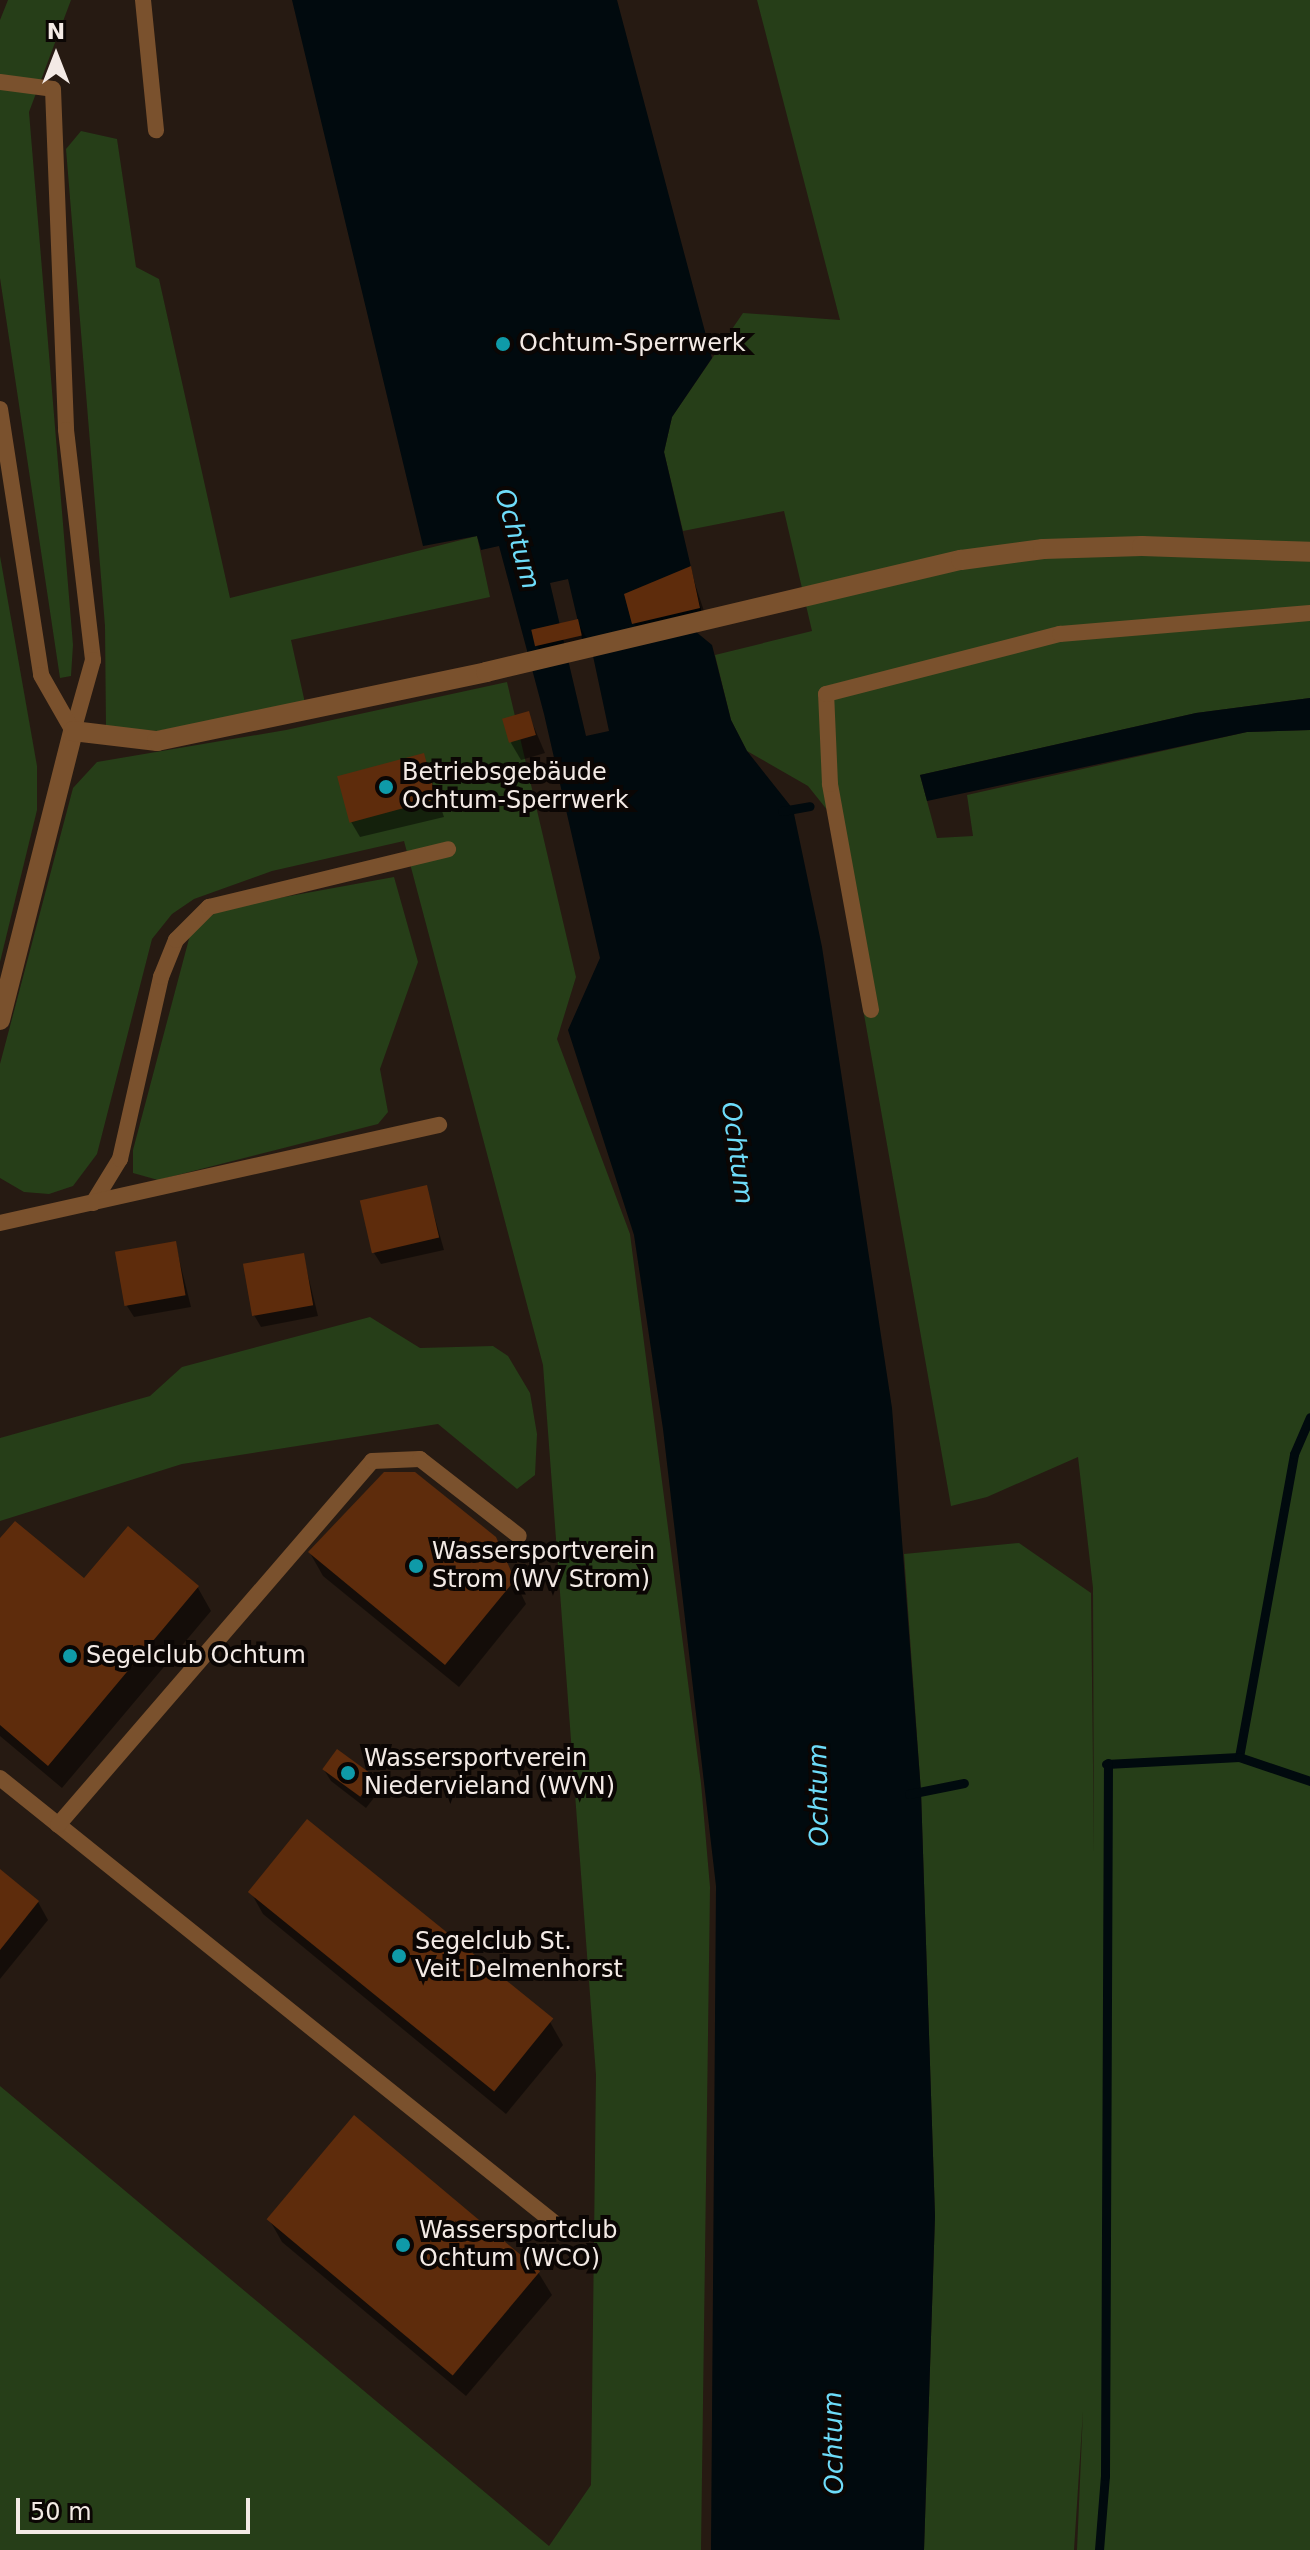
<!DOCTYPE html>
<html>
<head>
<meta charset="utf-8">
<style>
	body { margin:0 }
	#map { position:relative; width:1310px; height:2550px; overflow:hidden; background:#261a12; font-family:"DejaVu Sans",sans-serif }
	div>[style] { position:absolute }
	.green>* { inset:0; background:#263e18 }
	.water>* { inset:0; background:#010a0e }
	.shadow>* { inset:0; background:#0007; transform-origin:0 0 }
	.stream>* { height:9px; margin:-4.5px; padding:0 4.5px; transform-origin:4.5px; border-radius:4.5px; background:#010a0e }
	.building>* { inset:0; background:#5e2c0c; transform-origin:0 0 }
	.service>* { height:16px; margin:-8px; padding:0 8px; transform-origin:8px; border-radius:8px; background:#7a512d }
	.minor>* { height:20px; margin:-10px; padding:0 10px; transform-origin:10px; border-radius:10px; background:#7a512d }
	.dots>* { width:22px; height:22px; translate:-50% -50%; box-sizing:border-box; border:4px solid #0b0604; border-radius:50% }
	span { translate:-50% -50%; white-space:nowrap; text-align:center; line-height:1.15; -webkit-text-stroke:8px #0b0604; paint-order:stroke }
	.poi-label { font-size:24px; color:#f3eae5 }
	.left { translate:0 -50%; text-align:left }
	.water-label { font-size:26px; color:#6edcf9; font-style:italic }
	.north { position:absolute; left:16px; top:16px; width:80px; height:80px; -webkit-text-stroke:6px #0b0604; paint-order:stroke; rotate:0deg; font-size:22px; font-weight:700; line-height:32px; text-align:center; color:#f3eae5 }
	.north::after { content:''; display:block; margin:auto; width:28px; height:36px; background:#f3eae5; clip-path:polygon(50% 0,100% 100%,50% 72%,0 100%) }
	.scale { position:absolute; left:16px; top:2498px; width:234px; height:36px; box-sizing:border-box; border:4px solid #f3eae5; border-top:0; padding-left:10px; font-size:24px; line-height:28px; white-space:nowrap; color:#f3eae5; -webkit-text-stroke:6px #0b0604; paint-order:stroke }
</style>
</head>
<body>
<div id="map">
	<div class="green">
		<div style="clip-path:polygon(8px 0,71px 0,29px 112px,73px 645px,71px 676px,60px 678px,0 278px,0 20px)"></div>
		<div style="clip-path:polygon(757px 0,1310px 0,1310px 698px,1196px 713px,920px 775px,937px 838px,973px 836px,967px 795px,1247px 732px,1310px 730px,1310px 2550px,1077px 2550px,1083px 2411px,1074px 2550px,924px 2550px,935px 2216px,921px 1792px,904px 1554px,1019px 1543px,1091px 1593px,1094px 1853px,1093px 1588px,1078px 1457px,987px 1497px,951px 1506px,828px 811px,808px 786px,747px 751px,731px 720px,715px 655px,812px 631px,784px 511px,683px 531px,664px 452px,672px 417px,743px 313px,840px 320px)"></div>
		<div style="clip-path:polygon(81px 131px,117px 139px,136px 267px,159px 279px,230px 598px,477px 536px,490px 597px,291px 640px,305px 703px,158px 731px,106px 729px,105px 626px,66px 149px)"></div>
		<div style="clip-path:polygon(0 556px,37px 766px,37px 810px,0 962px)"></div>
		<div style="clip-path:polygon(507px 682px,576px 977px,557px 1039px,630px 1234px,701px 1783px,710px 1887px,701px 2550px,0 2550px,0 2086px,549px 2546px,591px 2485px,596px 2075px,543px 1365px,404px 841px,272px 871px,194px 899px,172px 914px,152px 939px,97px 1154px,73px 1186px,49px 1194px,24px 1192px,0 1178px,0 1064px,73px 788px,97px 762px,286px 730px)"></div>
		<div style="clip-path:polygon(394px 877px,418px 962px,380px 1069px,388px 1112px,378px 1124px,158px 1180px,133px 1173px,133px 1150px,190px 935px,219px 909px)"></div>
		<div style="clip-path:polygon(370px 1317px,420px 1348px,493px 1346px,508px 1356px,530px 1393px,537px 1434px,535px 1475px,517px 1489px,438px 1424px,182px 1464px,0 1521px,0 1438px,150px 1396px,182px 1367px)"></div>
	</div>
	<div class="water">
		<div style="clip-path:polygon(292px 0,617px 0,712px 358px,672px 417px,664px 452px,702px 614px,583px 643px,568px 579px,550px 583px,586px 736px,609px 731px,593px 656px,695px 631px,712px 645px,731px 720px,747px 751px,793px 809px,822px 947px,892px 1408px,921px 1792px,935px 2216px,924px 2550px,711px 2550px,716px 1886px,663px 1429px,634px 1235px,568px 1030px,600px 958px,544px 714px,499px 546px,481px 550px,477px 536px,423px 546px)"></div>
		<div style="clip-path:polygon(1310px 698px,1310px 730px,1247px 732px,927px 801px,920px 775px,1196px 713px)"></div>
	</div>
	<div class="shadow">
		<div style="clip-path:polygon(690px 569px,709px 626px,644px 641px,634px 624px)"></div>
		<div style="left:577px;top:621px;width:21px;height:47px;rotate:61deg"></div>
		<div style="clip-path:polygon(528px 713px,545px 753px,521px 760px,511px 743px)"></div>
		<div style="clip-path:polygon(423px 755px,444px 817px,360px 837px,350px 820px)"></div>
		<div style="clip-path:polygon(426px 1187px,444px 1250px,381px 1264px,374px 1253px)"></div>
		<div style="clip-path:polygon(175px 1243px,191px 1307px,134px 1317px,127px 1306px)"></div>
		<div style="clip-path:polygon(303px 1255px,318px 1316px,261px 1327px,254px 1315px)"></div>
		<div style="clip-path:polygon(128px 1529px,198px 1588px,211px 1611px,62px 1788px,0 1736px,0 1542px,84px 1581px)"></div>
		<div style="clip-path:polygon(494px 1538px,526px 1604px,459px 1687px,323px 1576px,310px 1553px)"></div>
		<div style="clip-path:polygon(324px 1770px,373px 1779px,380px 1790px,366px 1808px,331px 1781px)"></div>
		<div style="clip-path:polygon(0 1872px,38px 1902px,48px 1920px,0 1979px)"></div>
		<div style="clip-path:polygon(250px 1891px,550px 2022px,563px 2045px,506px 2114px,263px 1914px)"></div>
		<div style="clip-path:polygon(269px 2219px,538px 2272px,552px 2295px,466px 2396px,282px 2242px)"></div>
	</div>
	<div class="stream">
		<div style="left:782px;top:811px;width:28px;rotate:-10deg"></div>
		<div style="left:1239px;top:1757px;width:308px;rotate:-79.7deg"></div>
		<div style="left:1294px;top:1454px;width:40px;rotate:-66.6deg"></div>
		<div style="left:1106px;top:1764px;width:133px;rotate:-3deg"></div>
		<div style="left:1239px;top:1757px;width:75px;rotate:18.7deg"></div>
		<div style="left:909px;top:1794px;width:56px;rotate:-11.3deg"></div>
		<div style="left:1099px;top:2550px;width:74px;rotate:-85.4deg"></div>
		<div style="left:1105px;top:2476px;width:713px;rotate:-89.76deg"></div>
	</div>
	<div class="building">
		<div style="clip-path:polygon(691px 566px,700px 608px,632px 624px,624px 594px)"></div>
		<div style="left:578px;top:619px;width:17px;height:48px;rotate:77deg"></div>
		<div style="left:529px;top:711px;width:25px;height:28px;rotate:74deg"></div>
		<div style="left:424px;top:753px;width:48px;height:90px;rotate:75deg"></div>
		<div style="left:427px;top:1185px;width:54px;height:69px;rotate:77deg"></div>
		<div style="left:176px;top:1241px;width:55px;height:62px;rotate:80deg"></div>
		<div style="left:304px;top:1253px;width:53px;height:62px;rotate:80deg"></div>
		<div style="clip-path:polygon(384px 1472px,415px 1472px,496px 1537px,515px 1580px,445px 1665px,308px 1552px)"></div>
		<div style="clip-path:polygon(15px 1521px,84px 1578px,128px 1526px,199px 1586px,48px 1766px,0 1725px,0 1538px)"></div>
		<div style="left:337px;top:1749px;width:47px;height:25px;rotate:36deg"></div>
		<div style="left:307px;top:1819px;width:317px;height:94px;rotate:39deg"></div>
		<div style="clip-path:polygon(0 1869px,39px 1901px,0 1950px)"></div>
		<div style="left:354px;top:2115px;width:243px;height:136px;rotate:40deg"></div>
	</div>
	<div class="service">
		<div style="left:143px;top:0;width:131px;rotate:84.3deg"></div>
		<div style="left:0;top:82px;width:53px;rotate:7.5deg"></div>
		<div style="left:53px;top:89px;width:341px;rotate:87.8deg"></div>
		<div style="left:66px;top:430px;width:232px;rotate:83.3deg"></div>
		<div style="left:93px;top:660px;width:74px;rotate:105.7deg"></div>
		<div style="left:0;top:409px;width:269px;rotate:81.2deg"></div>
		<div style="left:41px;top:675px;width:64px;rotate:60.3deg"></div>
		<div style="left:871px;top:1010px;width:230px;rotate:-100.3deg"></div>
		<div style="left:830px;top:784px;width:90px;rotate:-92.5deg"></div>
		<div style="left:826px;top:694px;width:242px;rotate:-14.4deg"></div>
		<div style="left:1060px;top:634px;width:251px;rotate:-4.8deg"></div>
		<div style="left:93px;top:1203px;width:52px;rotate:-58.5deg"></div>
		<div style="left:120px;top:1159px;width:187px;rotate:-77.3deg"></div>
		<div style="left:161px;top:977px;width:40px;rotate:-68deg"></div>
		<div style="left:176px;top:940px;width:47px;rotate:-45deg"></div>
		<div style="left:209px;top:907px;width:246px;rotate:-13.6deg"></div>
		<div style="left:0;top:1223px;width:450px;rotate:-12.6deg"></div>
		<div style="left:0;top:1778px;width:721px;rotate:38.75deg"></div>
		<div style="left:58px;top:1825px;width:481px;rotate:-49.2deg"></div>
		<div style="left:372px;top:1461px;width:48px;rotate:-2.4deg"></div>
		<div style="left:420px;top:1459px;width:125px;rotate:37.9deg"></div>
	</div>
	<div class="minor">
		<div style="left:0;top:1020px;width:298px;rotate:-75.8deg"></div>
		<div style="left:73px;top:731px;width:85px;rotate:6.8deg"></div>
		<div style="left:157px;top:741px;width:336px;rotate:-11.8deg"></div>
		<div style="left:486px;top:672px;width:488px;rotate:-13.3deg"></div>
		<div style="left:961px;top:560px;width:83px;rotate:-7.6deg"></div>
		<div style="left:1043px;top:549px;width:99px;rotate:-1.7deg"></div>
		<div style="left:1142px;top:546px;width:168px;rotate:2deg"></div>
	</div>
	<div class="dots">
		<div style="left:503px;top:344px;background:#0f9aa8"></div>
		<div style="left:386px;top:787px;background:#0f9aa8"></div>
		<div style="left:416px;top:1566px;background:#0f9aa8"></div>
		<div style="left:70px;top:1656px;background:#0f9aa8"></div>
		<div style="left:348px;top:1773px;background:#0f9aa8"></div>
		<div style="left:399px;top:1956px;background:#0f9aa8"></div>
		<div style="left:403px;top:2245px;background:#0f9aa8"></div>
	</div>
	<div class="poi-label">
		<span class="left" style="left:519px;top:344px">Ochtum-Sperrwerk</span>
		<span class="left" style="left:402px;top:787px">Betriebsgebäude<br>Ochtum-Sperrwerk</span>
		<span class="left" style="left:432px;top:1566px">Wassersportverein<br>Strom (WV Strom)</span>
		<span class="left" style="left:86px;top:1656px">Segelclub Ochtum</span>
		<span class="left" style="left:364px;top:1773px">Wassersportverein<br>Niedervieland (WVN)</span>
		<span class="left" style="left:415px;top:1956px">Segelclub St.<br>Veit Delmenhorst</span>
		<span class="left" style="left:419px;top:2245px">Wassersportclub<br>Ochtum (WCO)</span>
	</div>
	<div class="water-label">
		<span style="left:517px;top:539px;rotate:74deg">Ochtum</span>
		<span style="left:737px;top:1153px;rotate:82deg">Ochtum</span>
		<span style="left:819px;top:1795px;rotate:-91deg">Ochtum</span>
		<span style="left:834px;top:2443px;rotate:-91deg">Ochtum</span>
	</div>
	<div class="north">N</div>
	<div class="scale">50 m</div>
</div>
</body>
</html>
